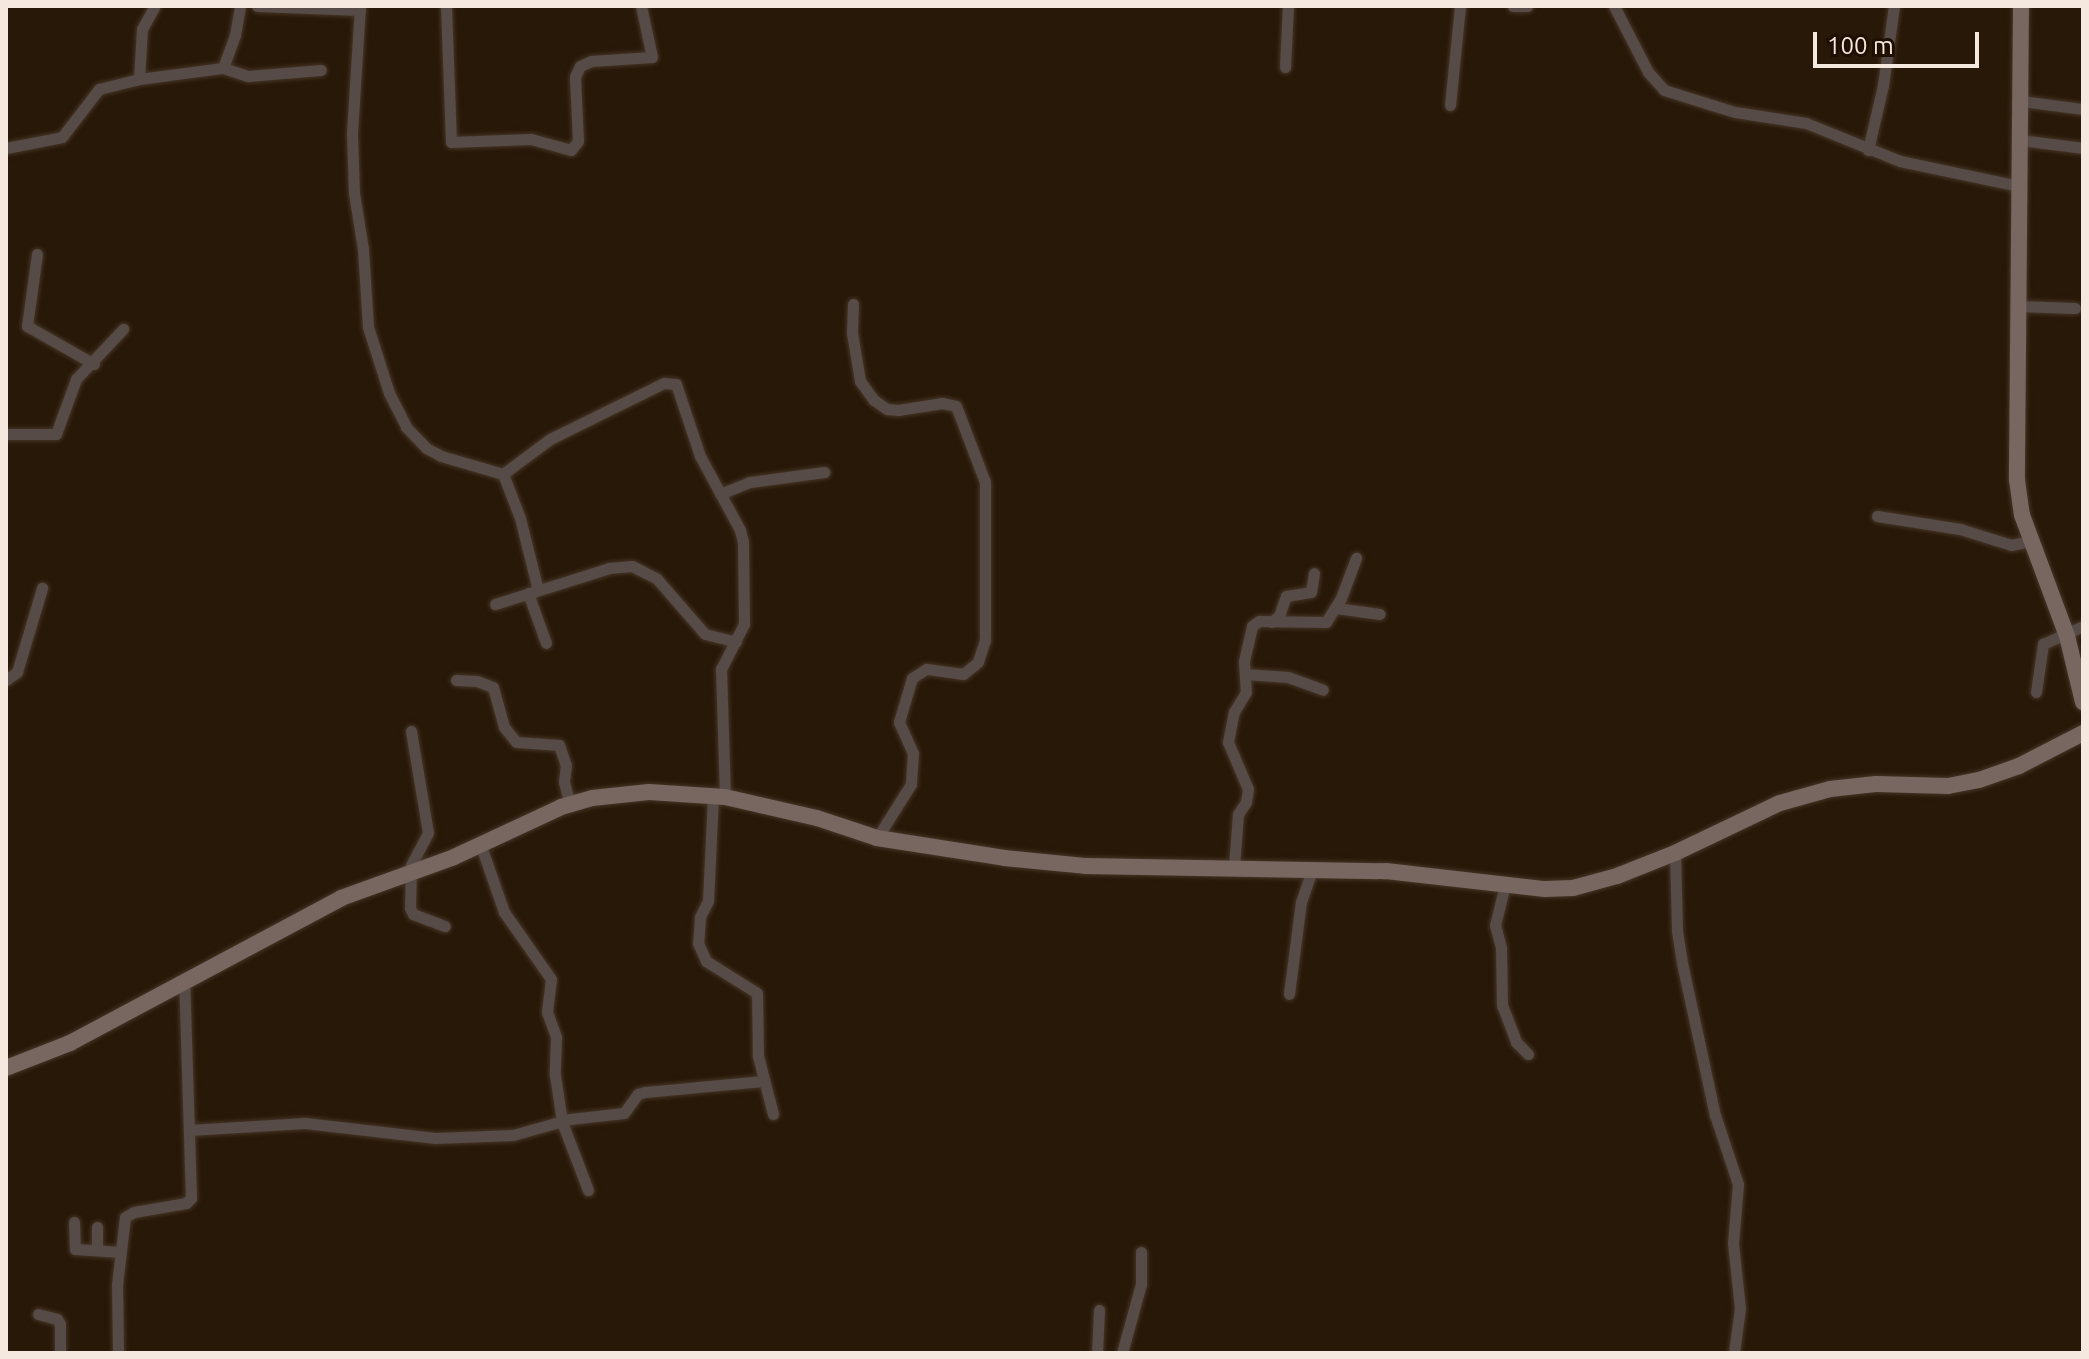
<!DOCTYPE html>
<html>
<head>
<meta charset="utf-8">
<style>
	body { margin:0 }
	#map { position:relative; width:2089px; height:1359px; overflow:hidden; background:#281808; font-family:Ubuntu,sans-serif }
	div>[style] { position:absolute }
	.roads { filter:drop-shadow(0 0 2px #453526) drop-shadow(0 0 2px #453526) }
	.street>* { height:11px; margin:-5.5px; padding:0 5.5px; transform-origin:5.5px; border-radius:5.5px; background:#564b47 }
	.secondary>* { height:16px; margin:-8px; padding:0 8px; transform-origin:8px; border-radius:8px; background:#786660 }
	span { translate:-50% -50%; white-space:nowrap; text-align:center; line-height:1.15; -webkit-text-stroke:6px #1e0f02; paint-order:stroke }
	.frame { position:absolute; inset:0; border:8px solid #f5e9df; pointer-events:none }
	.scale { position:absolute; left:1813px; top:32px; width:166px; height:36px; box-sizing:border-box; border:4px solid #f5e9df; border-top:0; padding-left:10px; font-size:24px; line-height:28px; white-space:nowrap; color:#f5e9df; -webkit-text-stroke:6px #1e0f02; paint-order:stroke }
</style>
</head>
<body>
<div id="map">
	<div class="roads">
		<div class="street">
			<div style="left:257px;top:6px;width:103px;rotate:2.2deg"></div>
			<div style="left:360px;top:6px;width:128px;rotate:93.6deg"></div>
			<div style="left:352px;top:134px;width:59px;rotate:88.1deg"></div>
			<div style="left:354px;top:193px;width:57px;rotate:80.9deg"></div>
			<div style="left:363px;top:249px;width:78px;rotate:86.3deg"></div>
			<div style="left:368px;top:327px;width:69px;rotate:72.3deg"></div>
			<div style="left:389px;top:393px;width:38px;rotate:63deg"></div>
			<div style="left:406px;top:427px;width:29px;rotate:46deg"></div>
			<div style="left:426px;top:448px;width:17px;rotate:28deg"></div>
			<div style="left:441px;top:456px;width:65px;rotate:16.2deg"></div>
			<div style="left:503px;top:474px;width:59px;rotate:-36.7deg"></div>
			<div style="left:550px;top:439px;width:127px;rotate:-26.2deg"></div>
			<div style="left:664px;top:383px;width:12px;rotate:5deg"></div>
			<div style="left:676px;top:384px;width:76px;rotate:71.6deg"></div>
			<div style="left:700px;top:456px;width:84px;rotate:61.6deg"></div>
			<div style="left:740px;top:530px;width:12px;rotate:76deg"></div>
			<div style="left:743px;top:542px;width:82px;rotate:89.3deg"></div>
			<div style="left:744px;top:624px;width:51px;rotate:117.1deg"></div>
			<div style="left:721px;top:669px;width:128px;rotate:88.2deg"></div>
			<div style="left:446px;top:6px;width:136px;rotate:87.9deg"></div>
			<div style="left:451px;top:142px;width:80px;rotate:-2.1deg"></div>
			<div style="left:531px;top:139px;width:41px;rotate:15.4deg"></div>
			<div style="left:571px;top:150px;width:11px;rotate:-52deg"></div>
			<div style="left:578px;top:141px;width:64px;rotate:-92.7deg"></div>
			<div style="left:575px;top:77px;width:12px;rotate:-66deg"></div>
			<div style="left:580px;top:66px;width:12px;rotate:-24deg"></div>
			<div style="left:591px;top:61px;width:61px;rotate:-3.8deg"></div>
			<div style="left:652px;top:57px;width:52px;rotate:-102.2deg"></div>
			<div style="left:1513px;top:6px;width:14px"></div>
			<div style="left:1614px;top:6px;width:74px;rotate:62.7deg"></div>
			<div style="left:1648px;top:72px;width:24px;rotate:48deg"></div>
			<div style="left:1664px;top:90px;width:74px;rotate:17.2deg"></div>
			<div style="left:1735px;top:112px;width:72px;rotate:8.8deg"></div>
			<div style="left:1806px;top:123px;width:101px;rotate:22deg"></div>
			<div style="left:1900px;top:161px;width:122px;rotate:11.9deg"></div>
			<div style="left:1285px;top:67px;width:61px;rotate:-87.2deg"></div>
			<div style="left:223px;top:68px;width:26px;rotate:18deg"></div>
			<div style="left:248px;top:76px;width:73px;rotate:-4.7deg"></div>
			<div style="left:139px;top:79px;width:50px;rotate:-86.6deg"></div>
			<div style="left:142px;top:29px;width:26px;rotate:-61deg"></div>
			<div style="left:2021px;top:101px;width:63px;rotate:7.4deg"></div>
			<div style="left:1450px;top:105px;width:100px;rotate:-84.2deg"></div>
			<div style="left:2020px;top:140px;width:64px;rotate:7.2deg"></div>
			<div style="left:6px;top:148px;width:57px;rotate:-11.1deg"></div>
			<div style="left:62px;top:137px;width:61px;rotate:-52.4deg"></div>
			<div style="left:99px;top:89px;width:41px;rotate:-14deg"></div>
			<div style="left:139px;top:79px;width:85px;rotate:-7.5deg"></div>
			<div style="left:223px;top:68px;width:35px;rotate:-70deg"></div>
			<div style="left:235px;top:35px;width:29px;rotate:-80deg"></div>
			<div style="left:1868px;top:150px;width:67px;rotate:-77deg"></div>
			<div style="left:1883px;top:85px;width:80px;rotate:-82.1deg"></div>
			<div style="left:37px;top:254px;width:73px;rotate:97.9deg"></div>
			<div style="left:27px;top:326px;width:77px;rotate:29.6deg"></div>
			<div style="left:853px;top:304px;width:29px;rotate:92deg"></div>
			<div style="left:852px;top:333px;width:49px;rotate:80.5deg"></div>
			<div style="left:860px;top:381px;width:24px;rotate:54deg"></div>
			<div style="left:874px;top:400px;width:16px;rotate:35deg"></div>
			<div style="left:887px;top:409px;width:11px;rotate:5deg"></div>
			<div style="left:898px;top:410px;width:45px;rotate:-9deg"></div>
			<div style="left:942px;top:403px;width:14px;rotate:12deg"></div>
			<div style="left:956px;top:406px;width:81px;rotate:69.1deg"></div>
			<div style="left:985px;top:482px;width:158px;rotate:90deg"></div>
			<div style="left:985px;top:640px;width:23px;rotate:108deg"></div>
			<div style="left:978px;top:662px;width:19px;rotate:141deg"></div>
			<div style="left:963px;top:674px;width:37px;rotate:-172deg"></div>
			<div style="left:926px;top:669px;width:17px;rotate:147deg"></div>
			<div style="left:912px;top:678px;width:46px;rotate:106.5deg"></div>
			<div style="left:899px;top:722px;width:34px;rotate:66deg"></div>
			<div style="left:913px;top:753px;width:31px;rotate:94deg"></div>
			<div style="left:911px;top:784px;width:64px;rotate:122.2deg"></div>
			<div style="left:2018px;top:306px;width:57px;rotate:2deg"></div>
			<div style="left:6px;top:434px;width:50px"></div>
			<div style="left:56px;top:434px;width:59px;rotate:-70deg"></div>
			<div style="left:76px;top:379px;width:69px;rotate:-46.8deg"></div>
			<div style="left:503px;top:474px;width:47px;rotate:68.9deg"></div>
			<div style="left:520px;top:518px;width:74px;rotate:76deg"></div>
			<div style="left:720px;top:494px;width:32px;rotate:-22deg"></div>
			<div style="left:750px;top:482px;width:75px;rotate:-7.7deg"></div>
			<div style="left:1877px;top:516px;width:84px;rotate:8.9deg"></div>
			<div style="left:1960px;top:529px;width:53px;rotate:17.4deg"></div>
			<div style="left:2011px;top:545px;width:20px;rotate:-11deg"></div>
			<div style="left:528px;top:593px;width:53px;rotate:70.2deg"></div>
			<div style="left:495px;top:604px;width:120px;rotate:-17.5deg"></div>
			<div style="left:609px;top:568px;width:23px;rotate:-5deg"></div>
			<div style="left:632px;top:566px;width:28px;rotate:27deg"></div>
			<div style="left:657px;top:579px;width:73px;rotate:48.9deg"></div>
			<div style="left:705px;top:634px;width:32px;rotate:14deg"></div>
			<div style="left:1336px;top:608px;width:44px;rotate:7.8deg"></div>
			<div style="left:1271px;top:622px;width:10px;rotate:-37deg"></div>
			<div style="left:1279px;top:616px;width:21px;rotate:-71deg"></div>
			<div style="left:1286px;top:596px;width:25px;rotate:-9deg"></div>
			<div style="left:1311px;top:592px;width:19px;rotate:-81deg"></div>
			<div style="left:1245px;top:674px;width:43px;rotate:4deg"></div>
			<div style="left:1288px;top:677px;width:37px;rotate:20deg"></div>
			<div style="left:6px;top:680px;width:14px;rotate:-36deg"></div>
			<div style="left:17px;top:672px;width:88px;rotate:-73.4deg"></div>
			<div style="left:456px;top:680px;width:21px;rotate:3deg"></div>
			<div style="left:477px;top:681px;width:17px;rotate:21deg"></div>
			<div style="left:493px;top:687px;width:41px;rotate:74.6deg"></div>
			<div style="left:504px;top:727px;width:19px;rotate:51deg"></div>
			<div style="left:516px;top:742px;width:43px;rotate:4deg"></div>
			<div style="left:559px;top:745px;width:21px;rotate:71deg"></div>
			<div style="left:566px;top:765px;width:17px;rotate:97deg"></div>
			<div style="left:564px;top:782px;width:24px;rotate:75deg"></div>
			<div style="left:2036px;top:692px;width:49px;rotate:-81.7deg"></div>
			<div style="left:2043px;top:644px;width:44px;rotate:-24.2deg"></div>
			<div style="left:411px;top:731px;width:103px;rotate:80.5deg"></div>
			<div style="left:428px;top:833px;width:36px;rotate:118deg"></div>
			<div style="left:411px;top:865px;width:43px;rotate:91.3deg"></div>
			<div style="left:410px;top:908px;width:7px;rotate:63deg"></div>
			<div style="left:413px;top:914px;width:34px;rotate:21deg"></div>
			<div style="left:713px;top:796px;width:105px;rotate:92.7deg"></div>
			<div style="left:708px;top:901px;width:18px;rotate:117deg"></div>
			<div style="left:700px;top:917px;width:26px;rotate:94deg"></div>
			<div style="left:698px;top:943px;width:20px;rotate:66deg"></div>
			<div style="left:706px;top:961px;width:60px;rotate:32.1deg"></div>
			<div style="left:757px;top:993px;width:63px;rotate:89.1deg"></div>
			<div style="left:758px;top:1056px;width:60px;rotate:75.5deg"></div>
			<div style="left:481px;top:846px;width:70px;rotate:70.8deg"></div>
			<div style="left:504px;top:912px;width:82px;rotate:55deg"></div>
			<div style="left:551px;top:979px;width:33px;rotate:97deg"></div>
			<div style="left:547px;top:1012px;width:27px;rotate:70deg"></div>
			<div style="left:556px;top:1037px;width:38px;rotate:92deg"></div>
			<div style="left:555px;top:1075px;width:48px;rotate:81.5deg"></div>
			<div style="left:562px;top:1122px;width:73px;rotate:69.1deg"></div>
			<div style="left:1675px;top:853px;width:78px;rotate:88.5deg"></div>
			<div style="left:1677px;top:931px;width:32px;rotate:81deg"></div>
			<div style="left:1682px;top:963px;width:156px;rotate:77.8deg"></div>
			<div style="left:1715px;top:1115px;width:73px;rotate:71.6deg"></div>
			<div style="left:1738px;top:1184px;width:59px;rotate:94.8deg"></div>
			<div style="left:1733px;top:1243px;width:65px;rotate:83.9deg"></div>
			<div style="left:1740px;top:1308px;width:45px;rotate:97.6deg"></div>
			<div style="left:1234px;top:867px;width:53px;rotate:-85.7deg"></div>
			<div style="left:1238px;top:814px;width:14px;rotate:-56deg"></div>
			<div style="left:1246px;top:802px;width:13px;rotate:-81deg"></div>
			<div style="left:1248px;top:789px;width:51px;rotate:-113.1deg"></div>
			<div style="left:1228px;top:742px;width:31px;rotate:-79deg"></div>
			<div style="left:1234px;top:712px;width:23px;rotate:-59deg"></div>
			<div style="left:1246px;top:692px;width:31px;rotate:-94deg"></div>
			<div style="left:1244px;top:661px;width:36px;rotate:-77deg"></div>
			<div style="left:1252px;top:626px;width:9px;rotate:-36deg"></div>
			<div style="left:1259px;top:621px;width:67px;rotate:0.9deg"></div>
			<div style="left:1326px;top:622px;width:28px;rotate:-58deg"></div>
			<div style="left:1341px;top:598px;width:43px;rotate:-69.4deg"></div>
			<div style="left:1505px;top:885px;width:41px;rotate:104deg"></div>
			<div style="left:1495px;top:925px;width:24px;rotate:75deg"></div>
			<div style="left:1501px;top:948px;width:57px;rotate:89deg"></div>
			<div style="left:1502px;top:1005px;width:40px;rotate:69deg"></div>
			<div style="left:1516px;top:1042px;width:17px;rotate:45deg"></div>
			<div style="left:1289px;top:994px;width:93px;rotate:-82.6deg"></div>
			<div style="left:1301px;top:902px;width:34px;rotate:-71deg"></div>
			<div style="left:189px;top:1130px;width:116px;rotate:-3.5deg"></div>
			<div style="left:305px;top:1123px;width:131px;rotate:6.6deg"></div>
			<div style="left:435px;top:1138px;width:78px;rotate:-2.2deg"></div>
			<div style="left:513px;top:1135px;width:59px;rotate:-15.7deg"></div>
			<div style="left:570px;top:1119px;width:54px;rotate:-6.3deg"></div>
			<div style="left:624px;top:1113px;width:24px;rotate:-54deg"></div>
			<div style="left:638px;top:1094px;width:7px;rotate:-16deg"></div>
			<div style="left:645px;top:1092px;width:119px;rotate:-5.3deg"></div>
			<div style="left:74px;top:1222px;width:27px;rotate:88deg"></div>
			<div style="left:75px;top:1249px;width:46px;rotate:3.7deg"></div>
			<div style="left:97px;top:1250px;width:23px;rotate:-90deg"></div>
			<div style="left:38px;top:1314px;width:20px;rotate:15deg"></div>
			<div style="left:57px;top:1319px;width:6px;rotate:59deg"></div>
			<div style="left:60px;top:1324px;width:29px;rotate:90deg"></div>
			<div style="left:118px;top:1353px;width:68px;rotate:-90.8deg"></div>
			<div style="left:117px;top:1285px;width:68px;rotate:-83.3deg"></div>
			<div style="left:125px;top:1217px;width:10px;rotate:-29deg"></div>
			<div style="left:134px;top:1212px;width:53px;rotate:-9.8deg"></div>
			<div style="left:186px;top:1203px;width:7px;rotate:-45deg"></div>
			<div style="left:191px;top:1198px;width:219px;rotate:-91.8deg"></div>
			<div style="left:1097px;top:1353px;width:43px;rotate:-87.3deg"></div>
			<div style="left:1122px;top:1353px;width:72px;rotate:-74.6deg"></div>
			<div style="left:1141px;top:1284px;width:32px;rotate:-90deg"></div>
		</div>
		<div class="secondary">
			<div style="left:2021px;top:6px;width:474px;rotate:90.5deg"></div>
			<div style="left:2017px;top:480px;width:35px;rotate:82deg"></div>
			<div style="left:2022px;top:515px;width:129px;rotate:69.6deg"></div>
			<div style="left:2067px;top:636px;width:68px;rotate:76.4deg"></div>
			<div style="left:6px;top:1068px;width:69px;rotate:-21.3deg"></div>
			<div style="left:70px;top:1043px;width:307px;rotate:-28.1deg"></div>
			<div style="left:341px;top:898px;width:120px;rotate:-19.9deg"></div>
			<div style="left:454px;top:857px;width:118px;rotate:-25deg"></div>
			<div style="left:561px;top:807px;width:32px;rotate:-16deg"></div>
			<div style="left:592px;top:798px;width:57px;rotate:-6deg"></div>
			<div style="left:649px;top:792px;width:76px;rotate:3.8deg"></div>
			<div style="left:725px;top:797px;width:94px;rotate:12.9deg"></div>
			<div style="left:817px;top:818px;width:63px;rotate:18.4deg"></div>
			<div style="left:877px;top:838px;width:129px;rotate:8.9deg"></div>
			<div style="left:1004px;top:858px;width:81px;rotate:5.6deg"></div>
			<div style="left:1085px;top:866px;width:301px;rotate:1deg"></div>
			<div style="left:1386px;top:871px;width:160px;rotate:6.5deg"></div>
			<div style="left:1545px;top:889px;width:28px;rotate:-2deg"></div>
			<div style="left:1573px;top:888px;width:46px;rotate:-15.3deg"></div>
			<div style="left:1617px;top:876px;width:62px;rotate:-21.6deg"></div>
			<div style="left:1675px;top:853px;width:116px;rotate:-25.5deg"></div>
			<div style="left:1780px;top:803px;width:52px;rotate:-15.6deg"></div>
			<div style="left:1830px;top:789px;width:46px;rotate:-6.2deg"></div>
			<div style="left:1876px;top:784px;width:72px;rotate:1.6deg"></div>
			<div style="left:1948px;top:786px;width:32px;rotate:-11deg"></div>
			<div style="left:1979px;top:780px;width:42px;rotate:-19.3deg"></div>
			<div style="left:2019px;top:766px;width:72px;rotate:-27.3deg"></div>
		</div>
	</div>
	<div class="frame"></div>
	<div class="scale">100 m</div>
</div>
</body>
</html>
